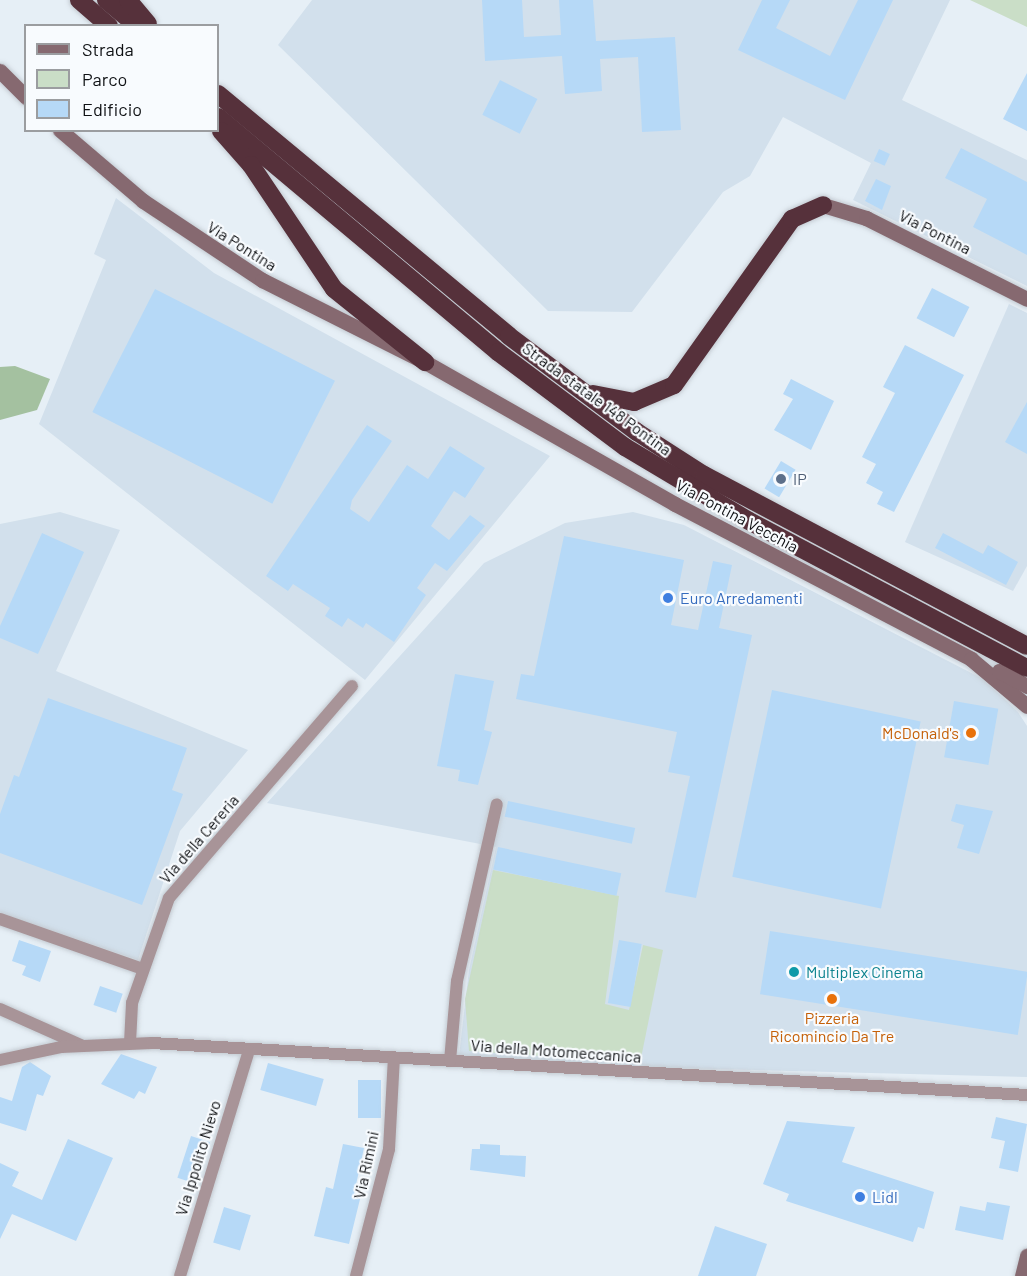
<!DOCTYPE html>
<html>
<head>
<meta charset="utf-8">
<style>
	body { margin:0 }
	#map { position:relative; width:1027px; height:1276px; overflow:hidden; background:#e6eff6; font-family:Barlow,sans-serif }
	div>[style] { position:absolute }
	.built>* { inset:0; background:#d2e0ec }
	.green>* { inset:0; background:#cadec7 }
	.forest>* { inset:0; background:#a4c1a0 }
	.building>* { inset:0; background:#b6d9f7; transform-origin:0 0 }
	.roads { filter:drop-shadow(0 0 2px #c4cbd2) drop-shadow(0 0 2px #c4cbd2) }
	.street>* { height:12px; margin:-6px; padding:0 6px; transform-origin:6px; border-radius:6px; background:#a89498 }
	.secondary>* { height:15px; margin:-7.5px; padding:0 7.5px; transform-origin:7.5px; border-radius:7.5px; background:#866970 }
	.highway>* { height:18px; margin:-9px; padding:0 9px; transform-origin:9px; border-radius:9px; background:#56313b }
	.dots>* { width:16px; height:16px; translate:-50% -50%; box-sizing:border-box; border:3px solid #f8fbfe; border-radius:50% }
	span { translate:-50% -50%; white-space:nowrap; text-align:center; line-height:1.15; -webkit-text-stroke:4.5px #f8fbfe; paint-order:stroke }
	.street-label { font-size:16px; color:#0f1114 }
	.service-label { font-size:16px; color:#4e5e75 }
	.left { translate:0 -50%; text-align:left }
	.shop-label { font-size:16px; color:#366cbe }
	.food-label { font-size:16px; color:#c56008 }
	.right { translate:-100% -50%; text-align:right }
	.culture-label { font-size:16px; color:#0d838f }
	.legend { position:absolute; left:24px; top:24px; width:195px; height:108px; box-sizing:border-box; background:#f8fbfe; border:2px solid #9b9da0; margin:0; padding:8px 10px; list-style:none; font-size:18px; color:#0f1114 }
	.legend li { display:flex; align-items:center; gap:12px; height:30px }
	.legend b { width:30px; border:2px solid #9b9da0 }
</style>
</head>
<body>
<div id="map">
	<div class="built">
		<div style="clip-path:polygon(312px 0,950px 0,902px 100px,1027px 160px,1027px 286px,853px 200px,871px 163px,783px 117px,750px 176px,723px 192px,632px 312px,548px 311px,278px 45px)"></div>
		<div style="clip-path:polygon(116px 198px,214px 273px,550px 456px,365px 680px,39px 424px,106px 260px,94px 254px)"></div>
		<div style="clip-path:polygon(1009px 304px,1027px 313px,1027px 566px,1013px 591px,905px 542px)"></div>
		<div style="clip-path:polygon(60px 512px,120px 530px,56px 671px,248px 750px,180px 831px,138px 960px,0 913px,0 524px)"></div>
		<div style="clip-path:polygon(633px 512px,684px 525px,983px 679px,1018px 712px,1027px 726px,1027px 1077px,637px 1067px,459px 1056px,469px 970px,496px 847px,267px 803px,484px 563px,565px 523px)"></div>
	</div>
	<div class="green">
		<div style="clip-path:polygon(970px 0,1027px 0,1027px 27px,985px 7px)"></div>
		<div style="clip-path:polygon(493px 870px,619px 896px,605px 1004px,629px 1010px,643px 945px,663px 950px,640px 1063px,469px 1051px,465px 999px)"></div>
	</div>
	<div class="forest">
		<div style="clip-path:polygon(15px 366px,50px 379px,37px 410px,0 420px,0 367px)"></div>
	</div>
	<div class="building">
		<div style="clip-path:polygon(482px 0,522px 0,524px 37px,561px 35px,559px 0,593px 0,596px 41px,675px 37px,681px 130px,642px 132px,638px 57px,600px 59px,602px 91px,565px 94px,562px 56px,485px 61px)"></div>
		<div style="clip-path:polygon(762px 0,790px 0,776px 28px,830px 56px,858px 0,893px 0,845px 100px,738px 50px)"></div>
		<div style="clip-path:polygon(1027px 73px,1027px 131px,1003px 119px)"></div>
		<div style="left:500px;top:80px;width:42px;height:39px;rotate:27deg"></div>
		<div style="clip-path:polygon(961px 148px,1027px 182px,1027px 255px,973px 227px,987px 199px,945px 178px)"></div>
		<div style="left:879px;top:149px;width:12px;height:13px;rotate:24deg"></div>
		<div style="clip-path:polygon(876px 179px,891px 186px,882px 210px,865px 201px)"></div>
		<div style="left:932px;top:288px;width:42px;height:34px;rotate:27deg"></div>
		<div style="left:155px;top:289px;width:202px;height:138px;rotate:27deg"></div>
		<div style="clip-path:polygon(905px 345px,964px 375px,894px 512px,877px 504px,883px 492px,866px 483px,876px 464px,862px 457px,895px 393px,883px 387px)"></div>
		<div style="clip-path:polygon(791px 379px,834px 401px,811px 450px,774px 430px,793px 399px,783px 394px)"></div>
		<div style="clip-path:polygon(1027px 402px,1027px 454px,1005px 442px)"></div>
		<div style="clip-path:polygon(367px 425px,392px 441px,352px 500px,350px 509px,369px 522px,407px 465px,428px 479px,450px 446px,485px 468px,465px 498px,454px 491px,431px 526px,449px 540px,470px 515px,485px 526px,447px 571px,435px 563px,417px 588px,426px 595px,394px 642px,366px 623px,363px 628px,348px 618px,342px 627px,325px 616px,330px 608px,293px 584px,288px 591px,266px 576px)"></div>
		<div style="left:781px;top:461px;width:17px;height:32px;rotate:31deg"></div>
		<div style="clip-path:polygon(42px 533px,84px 552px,38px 654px,0 638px,0 626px)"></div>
		<div style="clip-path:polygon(943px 533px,983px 554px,988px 545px,1018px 562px,1006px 585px,935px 548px)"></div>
		<div style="clip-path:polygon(564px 536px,684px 560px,671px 625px,698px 630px,713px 561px,732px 565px,719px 628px,752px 635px,696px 898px,665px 892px,690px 776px,668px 772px,677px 732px,516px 699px,521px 674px,534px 676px)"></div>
		<div style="clip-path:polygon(455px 674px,494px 681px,484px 730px,492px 732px,478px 785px,458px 781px,460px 770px,437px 766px)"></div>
		<div style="left:772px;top:690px;width:152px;height:191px;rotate:12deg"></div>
		<div style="clip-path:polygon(48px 698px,187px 748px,172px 790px,183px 794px,142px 905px,0 853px,0 814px,14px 775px,19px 777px)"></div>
		<div style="left:954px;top:701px;width:45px;height:57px;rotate:10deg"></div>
		<div style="left:508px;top:801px;width:130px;height:16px;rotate:12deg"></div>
		<div style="clip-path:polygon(956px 804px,993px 811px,979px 854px,957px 848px,964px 825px,951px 821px)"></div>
		<div style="left:498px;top:847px;width:126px;height:23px;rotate:12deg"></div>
		<div style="left:770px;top:931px;width:261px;height:64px;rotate:9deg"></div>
		<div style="clip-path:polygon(19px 940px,51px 951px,40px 982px,22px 975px,26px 966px,12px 961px)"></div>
		<div style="left:619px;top:940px;width:23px;height:64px;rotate:10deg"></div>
		<div style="left:100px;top:986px;width:24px;height:20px;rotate:19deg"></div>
		<div style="clip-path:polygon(121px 1054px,157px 1067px,145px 1094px,139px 1091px,134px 1099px,101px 1084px)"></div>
		<div style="clip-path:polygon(30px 1062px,51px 1076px,43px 1096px,37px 1094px,26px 1131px,0 1123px,0 1097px,12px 1101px,22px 1067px)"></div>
		<div style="left:268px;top:1063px;width:58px;height:28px;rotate:16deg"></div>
		<div style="left:358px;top:1080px;width:23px;height:38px"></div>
		<div style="clip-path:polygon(996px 1117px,1027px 1124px,1018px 1172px,999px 1168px,1005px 1141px,991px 1138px)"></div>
		<div style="clip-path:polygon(787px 1121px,855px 1127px,842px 1162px,934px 1192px,924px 1229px,918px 1227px,913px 1242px,786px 1201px,789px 1194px,763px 1184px)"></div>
		<div style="left:191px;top:1136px;width:20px;height:44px;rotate:18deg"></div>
		<div style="clip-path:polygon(68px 1139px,113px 1158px,76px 1241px,12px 1214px,0 1239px,0 1163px,19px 1172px,12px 1186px,42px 1200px)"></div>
		<div style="clip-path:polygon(343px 1144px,364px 1148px,354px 1194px,361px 1195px,349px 1244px,314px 1236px,326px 1187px,333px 1189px)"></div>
		<div style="clip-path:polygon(480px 1144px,500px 1145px,500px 1155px,526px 1156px,525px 1177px,470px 1170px,472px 1149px,480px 1149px)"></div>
		<div style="clip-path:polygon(987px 1202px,1010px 1206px,1003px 1240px,955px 1230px,960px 1206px,985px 1211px)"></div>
		<div style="left:224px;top:1207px;width:28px;height:37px;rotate:17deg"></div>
		<div style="clip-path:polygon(715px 1226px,767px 1244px,756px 1276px,698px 1276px)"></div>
	</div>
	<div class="roads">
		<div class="street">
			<div style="left:0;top:919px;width:151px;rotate:19.3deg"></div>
			<div style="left:0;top:1009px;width:89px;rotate:24deg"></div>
			<div style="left:130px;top:1043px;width:40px;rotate:-87.1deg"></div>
			<div style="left:132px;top:1003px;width:111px;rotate:-70.6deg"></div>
			<div style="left:169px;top:898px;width:280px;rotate:-49.2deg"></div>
			<div style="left:0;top:1060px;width:62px;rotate:-12deg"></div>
			<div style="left:61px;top:1047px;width:91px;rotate:-2.5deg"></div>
			<div style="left:152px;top:1043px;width:877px;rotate:3.4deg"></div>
			<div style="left:450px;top:1061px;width:80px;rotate:-85deg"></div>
			<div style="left:457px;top:981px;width:181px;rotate:-77.3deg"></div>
			<div style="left:180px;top:1276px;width:235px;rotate:-73deg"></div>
			<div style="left:356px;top:1276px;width:131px;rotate:-75.4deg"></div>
			<div style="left:389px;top:1149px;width:91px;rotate:-86.9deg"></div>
		</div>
		<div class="secondary">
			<div style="left:0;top:71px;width:37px;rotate:45deg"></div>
			<div style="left:60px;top:130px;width:109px;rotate:40.5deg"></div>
			<div style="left:143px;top:201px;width:143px;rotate:33.6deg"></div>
			<div style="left:262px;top:280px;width:182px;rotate:26.7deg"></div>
			<div style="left:425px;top:362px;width:288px;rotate:29.6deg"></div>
			<div style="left:675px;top:504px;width:334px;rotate:27.6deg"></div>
			<div style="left:971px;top:659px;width:73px;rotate:40deg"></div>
			<div style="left:823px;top:205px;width:45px;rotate:16.8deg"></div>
			<div style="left:866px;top:218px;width:180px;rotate:26.7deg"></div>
			<div style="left:999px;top:671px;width:32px;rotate:28deg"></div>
			<div style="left:1022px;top:1276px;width:21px;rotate:-76deg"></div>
		</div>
		<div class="highway">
			<div style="left:79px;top:0;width:40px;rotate:41deg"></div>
			<div style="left:106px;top:0;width:40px;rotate:40deg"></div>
			<div style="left:128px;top:0;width:31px;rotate:50deg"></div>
			<div style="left:218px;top:94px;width:378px;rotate:39.7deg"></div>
			<div style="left:509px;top:336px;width:160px;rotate:36.9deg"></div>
			<div style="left:637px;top:432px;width:80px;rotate:32.7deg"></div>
			<div style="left:704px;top:475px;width:365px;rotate:27.9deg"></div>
			<div style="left:218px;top:117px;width:366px;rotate:40deg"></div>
			<div style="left:498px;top:352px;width:159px;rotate:36.8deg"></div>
			<div style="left:625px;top:447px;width:144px;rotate:30.8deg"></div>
			<div style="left:749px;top:521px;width:314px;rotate:27.9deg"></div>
			<div style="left:221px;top:131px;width:45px;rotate:48.6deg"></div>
			<div style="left:251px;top:165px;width:149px;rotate:56.2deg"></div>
			<div style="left:334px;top:289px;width:117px;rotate:38.7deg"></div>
			<div style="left:593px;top:394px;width:42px;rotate:11deg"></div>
			<div style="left:634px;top:402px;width:43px;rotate:-23deg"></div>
			<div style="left:674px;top:385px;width:204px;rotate:-54.6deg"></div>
			<div style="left:792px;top:219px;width:34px;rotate:-24deg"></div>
		</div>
	</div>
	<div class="dots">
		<div style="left:781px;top:479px;background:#5c6f8a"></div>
		<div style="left:668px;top:598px;background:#3f7fe0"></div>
		<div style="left:971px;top:733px;background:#e8710a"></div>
		<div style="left:794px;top:972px;background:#0f9aa8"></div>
		<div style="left:832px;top:999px;background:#e8710a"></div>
		<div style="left:860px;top:1197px;background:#3f7fe0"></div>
	</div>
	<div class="street-label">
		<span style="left:935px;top:232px;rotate:27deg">Via Pontina</span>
		<span style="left:242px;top:246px;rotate:32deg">Via Pontina</span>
		<span style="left:597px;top:399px;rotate:36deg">Strada statale 148 Pontina</span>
		<span style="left:737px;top:516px;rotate:28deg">Via Pontina Vecchia</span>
		<span style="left:199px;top:839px;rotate:-49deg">Via della Cereria</span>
		<span style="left:556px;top:1051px;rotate:4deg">Via della Motomeccanica</span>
		<span style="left:198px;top:1158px;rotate:-73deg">Via Ippolito Nievo</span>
		<span style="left:366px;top:1165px;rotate:-78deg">Via Rimini</span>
	</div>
	<div class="service-label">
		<span class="left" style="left:793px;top:479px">IP</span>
	</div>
	<div class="shop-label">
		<span class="left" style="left:680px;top:598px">Euro Arredamenti</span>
		<span class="left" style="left:872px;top:1197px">Lidl</span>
	</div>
	<div class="food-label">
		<span class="right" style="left:959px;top:733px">McDonald's</span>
		<span style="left:832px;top:1027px">Pizzeria<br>Ricomincio Da Tre</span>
	</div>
	<div class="culture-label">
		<span class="left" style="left:806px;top:972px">Multiplex Cinema</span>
	</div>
	<ul class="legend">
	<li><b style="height:8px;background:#866970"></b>Strada</li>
	<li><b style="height:16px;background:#cadec7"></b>Parco</li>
	<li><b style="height:16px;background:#b6d9f7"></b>Edificio</li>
	</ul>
</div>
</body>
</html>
